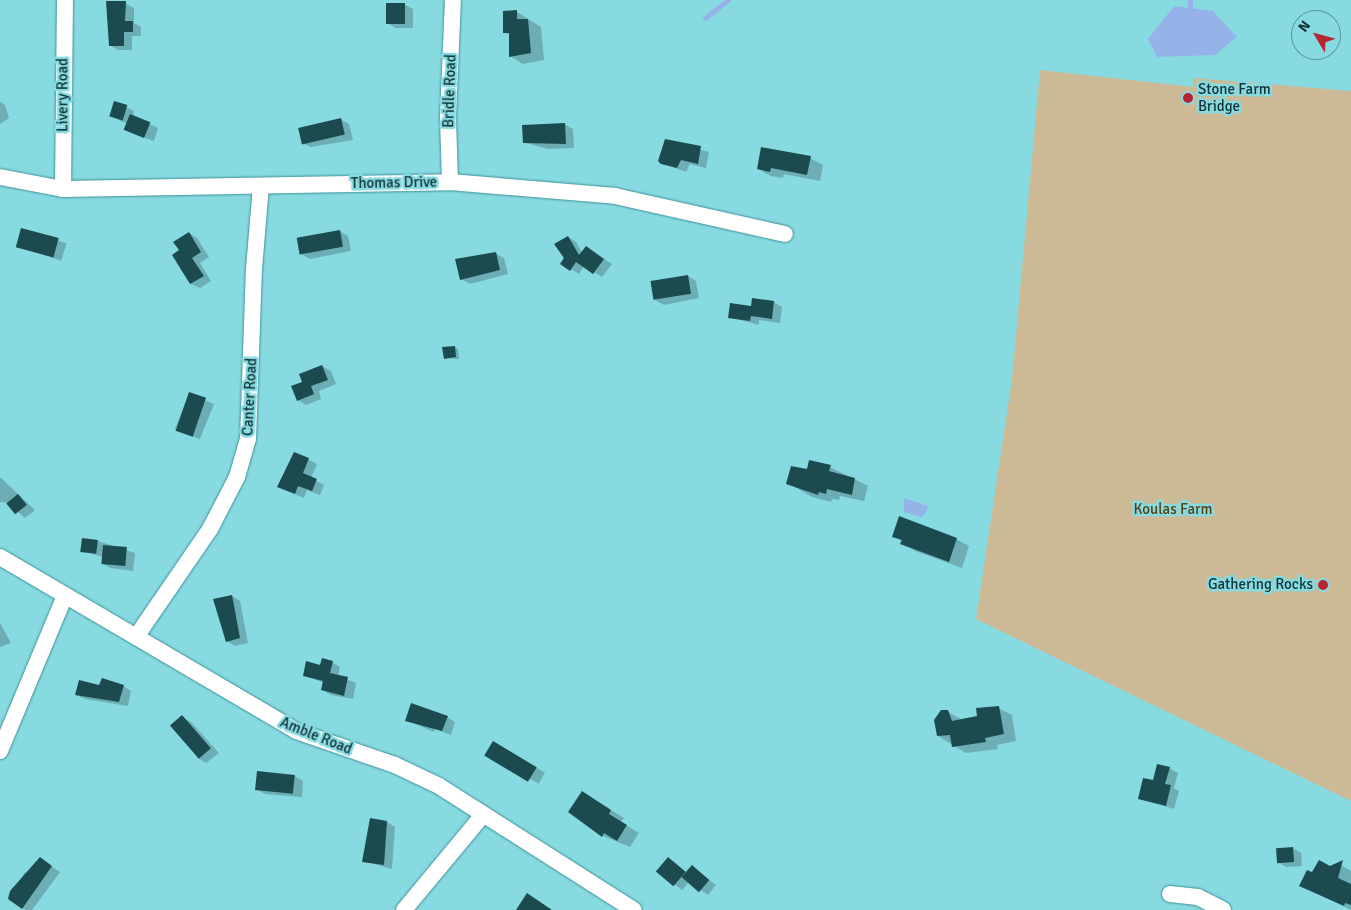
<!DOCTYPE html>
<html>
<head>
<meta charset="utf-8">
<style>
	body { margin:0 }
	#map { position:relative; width:1351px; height:910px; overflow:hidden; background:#88dae1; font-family:Signika,sans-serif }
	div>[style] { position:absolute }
	.green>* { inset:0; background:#ccba97 }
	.water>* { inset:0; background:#96b3e9 }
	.shadow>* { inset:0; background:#0003; transform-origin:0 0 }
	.stream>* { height:4.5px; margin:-2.25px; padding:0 2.25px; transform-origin:2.25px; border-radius:2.25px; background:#96b3e9 }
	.building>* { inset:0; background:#1c4b4f; transform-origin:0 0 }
	.roads { filter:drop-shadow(0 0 1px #3f9298) drop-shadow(0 0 1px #3f9298) }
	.minor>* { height:16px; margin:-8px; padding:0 8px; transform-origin:8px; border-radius:8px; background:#fff }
	.dots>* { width:14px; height:14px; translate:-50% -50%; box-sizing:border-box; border:2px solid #88dae1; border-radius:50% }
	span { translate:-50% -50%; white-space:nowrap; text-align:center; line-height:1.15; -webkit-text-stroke:5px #88dae1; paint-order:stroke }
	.poi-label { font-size:15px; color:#103336 }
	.left { translate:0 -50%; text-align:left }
	.right { translate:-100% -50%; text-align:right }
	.street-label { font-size:15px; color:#103336 }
	.park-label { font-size:15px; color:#553f10 }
	.north { position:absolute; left:1291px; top:10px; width:50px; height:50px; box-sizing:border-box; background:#88dae1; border:1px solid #58979d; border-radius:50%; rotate:307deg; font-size:14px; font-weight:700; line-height:20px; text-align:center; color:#103336 }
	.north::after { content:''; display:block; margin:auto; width:18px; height:22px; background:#b62531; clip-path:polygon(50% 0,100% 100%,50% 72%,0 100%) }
</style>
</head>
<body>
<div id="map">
	<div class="green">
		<div style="clip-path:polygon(1040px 70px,1193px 87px,1194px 78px,1351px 91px,1351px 801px,976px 619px,1012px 379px)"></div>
	</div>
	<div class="water">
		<div style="clip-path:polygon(1174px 6px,1213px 11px,1237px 37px,1215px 55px,1157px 57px,1148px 39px)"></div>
		<div style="clip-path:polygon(904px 498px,928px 506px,926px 513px,921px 517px,904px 512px)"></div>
	</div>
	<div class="shadow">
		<div style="clip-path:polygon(125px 3px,134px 8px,134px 23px,141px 27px,141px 36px,132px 36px,132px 50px,118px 50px,110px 45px)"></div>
		<div style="clip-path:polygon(404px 4px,413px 9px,413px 28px,396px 28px,387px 23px)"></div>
		<div style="clip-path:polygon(517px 12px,541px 27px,544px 60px,523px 64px,510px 56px,510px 35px,504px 32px)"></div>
		<div style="clip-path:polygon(0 102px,5px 105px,9px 118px,0 124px)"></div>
		<div style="clip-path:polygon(126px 107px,134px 111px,133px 116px,158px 128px,154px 141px,134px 134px,126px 129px,128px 124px,110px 116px)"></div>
		<div style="clip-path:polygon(340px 119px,349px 124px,353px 140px,311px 147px,302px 143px)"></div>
		<div style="clip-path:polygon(564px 124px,573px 129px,574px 148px,547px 149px,524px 142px)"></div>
		<div style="clip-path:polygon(666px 141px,709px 152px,706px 168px,690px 164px,686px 172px,662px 163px)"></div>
		<div style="clip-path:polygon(810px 158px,823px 165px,820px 181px,784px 174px,783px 178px,771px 176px,758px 169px)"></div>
		<div style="left:22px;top:229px;width:47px;height:18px;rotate:18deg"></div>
		<div style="clip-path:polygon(339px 231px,348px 236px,351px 251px,310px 259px,301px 254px)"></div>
		<div style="clip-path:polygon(189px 233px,197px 238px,209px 257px,200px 263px,211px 281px,200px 288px,191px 284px,173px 255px,180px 251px)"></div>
		<div style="clip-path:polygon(568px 237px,576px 242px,582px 253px,595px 253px,612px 264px,602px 277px,584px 266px,579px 274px,562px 263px)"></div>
		<div style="clip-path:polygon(496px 254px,504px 258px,508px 274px,470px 284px,461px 279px)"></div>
		<div style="clip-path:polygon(688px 276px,696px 281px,699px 298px,664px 305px,655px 300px)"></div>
		<div style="clip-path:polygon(774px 302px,782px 307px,780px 323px,759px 320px,759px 325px,729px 317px)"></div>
		<div style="clip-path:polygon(454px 347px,458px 349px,459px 359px,445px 358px)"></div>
		<div style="clip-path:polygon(322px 366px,331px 371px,336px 384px,319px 391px,321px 399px,306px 405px,298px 400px,304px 383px)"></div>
		<div style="left:189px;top:394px;width:27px;height:38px;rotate:22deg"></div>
		<div style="clip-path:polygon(308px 459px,317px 464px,311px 478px,324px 485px,320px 495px,307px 490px,304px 498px,279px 487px)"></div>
		<div style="clip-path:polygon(830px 467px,868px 486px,864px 501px,840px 496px,839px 500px,832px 499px,831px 502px,812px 497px,788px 483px,808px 471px)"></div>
		<div style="clip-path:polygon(0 477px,35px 510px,25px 518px,8px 503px,0 502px)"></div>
		<div style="clip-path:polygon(894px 536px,956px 539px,969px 546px,962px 568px,915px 551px)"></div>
		<div style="clip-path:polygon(98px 541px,135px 553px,133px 571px,111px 568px,103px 564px,103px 557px,82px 551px)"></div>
		<div style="clip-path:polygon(232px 596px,240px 601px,248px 643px,235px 646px,227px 641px)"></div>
		<div style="clip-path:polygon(0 623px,11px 643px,0 647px)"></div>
		<div style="clip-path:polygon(332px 662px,340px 667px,338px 676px,356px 683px,353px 699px,331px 695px,323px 690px,324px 683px,304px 675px)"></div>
		<div style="clip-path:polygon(123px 686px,131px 691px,128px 706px,85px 699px,76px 695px)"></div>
		<div style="clip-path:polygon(998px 708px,1012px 715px,1016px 741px,997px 745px,998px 749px,966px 753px,938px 736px,948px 712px,961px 719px,979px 717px)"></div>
		<div style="clip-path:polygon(182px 717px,191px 722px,219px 753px,206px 763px,198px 758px)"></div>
		<div style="clip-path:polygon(447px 717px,455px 722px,451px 735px,435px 729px,434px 732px,406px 720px)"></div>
		<div style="left:494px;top:743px;width:59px;height:13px;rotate:30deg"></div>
		<div style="clip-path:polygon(1169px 768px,1178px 773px,1174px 788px,1179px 791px,1174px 809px,1139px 798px)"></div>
		<div style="clip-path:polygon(258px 772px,295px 776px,303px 781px,302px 797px,265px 794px,256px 789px)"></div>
		<div style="clip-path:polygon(595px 800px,624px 818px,621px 822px,639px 833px,630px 847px,603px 836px)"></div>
		<div style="clip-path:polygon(387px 822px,395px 827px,392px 869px,363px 861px)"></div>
		<div style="clip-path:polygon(1293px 848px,1301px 853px,1302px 866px,1286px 867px,1278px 862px)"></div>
		<div style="clip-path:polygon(668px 859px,687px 873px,692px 867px,716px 885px,708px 895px,689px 882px,682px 890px,658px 872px)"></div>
		<div style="clip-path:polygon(48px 864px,60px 872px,32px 910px,26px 910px,9px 899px,25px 872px,29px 875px)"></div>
		<div style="clip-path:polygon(1339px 864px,1351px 871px,1351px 910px,1301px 885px)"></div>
	</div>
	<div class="stream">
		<div style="left:1190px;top:11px;width:11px;rotate:-90deg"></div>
		<div style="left:705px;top:18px;width:29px;rotate:-38deg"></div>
	</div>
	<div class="building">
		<div style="clip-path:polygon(106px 1px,126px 1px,125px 21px,133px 21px,133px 32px,124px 32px,124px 46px,109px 46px)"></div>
		<div style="left:386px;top:3px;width:19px;height:21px"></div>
		<div style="clip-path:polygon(517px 10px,517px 19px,528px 19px,531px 53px,509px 57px,509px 33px,503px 33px,503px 11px)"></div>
		<div style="left:114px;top:101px;width:14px;height:16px;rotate:17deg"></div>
		<div style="left:130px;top:114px;width:22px;height:17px;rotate:22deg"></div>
		<div style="left:341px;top:118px;width:17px;height:44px;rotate:77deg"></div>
		<div style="clip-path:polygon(565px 123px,566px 144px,523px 143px,522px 125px)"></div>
		<div style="clip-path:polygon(665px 139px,701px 146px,698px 164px,681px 160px,677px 168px,661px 164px,658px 161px)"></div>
		<div style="clip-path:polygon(761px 147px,811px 156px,807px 175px,771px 168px,770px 172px,757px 169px)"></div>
		<div style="left:21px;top:228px;width:39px;height:20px;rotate:15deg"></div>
		<div style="left:340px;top:230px;width:17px;height:44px;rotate:80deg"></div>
		<div style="clip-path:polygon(189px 232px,201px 252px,192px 258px,204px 276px,190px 284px,172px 255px,179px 250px,173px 242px)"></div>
		<div style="clip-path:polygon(568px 236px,579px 255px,586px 246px,604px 259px,593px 274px,576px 262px,570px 271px,560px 264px,564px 258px,554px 244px)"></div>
		<div style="clip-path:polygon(496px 252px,500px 270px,460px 280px,455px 259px)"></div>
		<div style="left:688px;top:275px;width:19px;height:38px;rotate:81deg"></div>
		<div style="clip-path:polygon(752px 298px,774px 301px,772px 319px,751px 316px,750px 321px,728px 318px,730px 303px,751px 306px)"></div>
		<div style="clip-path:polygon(455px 346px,456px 357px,444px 359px,442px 347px)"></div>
		<div style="clip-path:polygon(322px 365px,328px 380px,311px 386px,314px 394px,297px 401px,291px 386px,302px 382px,299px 374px)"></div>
		<div style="left:189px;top:392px;width:18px;height:41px;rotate:19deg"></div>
		<div style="clip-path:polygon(294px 452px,309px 458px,303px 473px,317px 479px,312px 491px,298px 486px,295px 494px,277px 487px)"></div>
		<div style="clip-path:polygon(809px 460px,831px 465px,829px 471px,855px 478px,852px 495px,827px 489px,826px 494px,819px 492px,818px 495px,786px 484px,791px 466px,807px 469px)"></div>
		<div style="left:18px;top:494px;width:14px;height:15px;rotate:51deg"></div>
		<div style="clip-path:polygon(899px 516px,957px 538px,949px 562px,900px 544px,902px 540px,892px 537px)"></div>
		<div style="left:82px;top:538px;width:16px;height:14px;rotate:7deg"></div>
		<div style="left:103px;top:545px;width:24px;height:19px;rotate:5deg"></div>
		<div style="clip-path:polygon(232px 595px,240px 638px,226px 642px,213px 599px)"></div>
		<div style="clip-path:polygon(322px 658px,333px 661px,330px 673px,348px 677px,344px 696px,321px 690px,323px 681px,303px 676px,306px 661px,320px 665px)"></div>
		<div style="clip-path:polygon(102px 678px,124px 685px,119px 702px,75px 695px,79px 680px,99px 685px)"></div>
		<div style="clip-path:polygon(411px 703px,448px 716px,442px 731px,405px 721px)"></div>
		<div style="clip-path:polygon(999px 706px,1004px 734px,985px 738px,986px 742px,952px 747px,950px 735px,937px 736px,934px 720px,941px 710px,948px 710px,952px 721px,977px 716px,976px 708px)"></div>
		<div style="left:182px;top:715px;width:44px;height:16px;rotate:49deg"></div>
		<div style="left:493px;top:741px;width:51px;height:17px;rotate:31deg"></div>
		<div style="clip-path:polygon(1157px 764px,1170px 767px,1165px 784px,1171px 785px,1166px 806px,1138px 799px,1143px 778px,1153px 780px)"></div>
		<div style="left:257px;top:771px;width:38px;height:19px;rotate:6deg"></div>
		<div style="clip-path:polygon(582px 791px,611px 810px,609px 814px,627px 825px,617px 841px,604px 833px,602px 837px,568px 812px)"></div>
		<div style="clip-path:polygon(370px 818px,387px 821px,384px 865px,362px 862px)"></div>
		<div style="left:1293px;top:847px;width:15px;height:17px;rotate:86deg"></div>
		<div style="clip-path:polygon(40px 857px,52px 866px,22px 909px,8px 899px,10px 891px)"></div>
		<div style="left:668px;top:857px;width:23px;height:19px;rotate:40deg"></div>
		<div style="clip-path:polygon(1319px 860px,1330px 866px,1343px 860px,1338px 878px,1351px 884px,1351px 905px,1345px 903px,1344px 906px,1299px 886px,1307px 870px,1312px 872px)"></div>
		<div style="left:692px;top:865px;width:23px;height:16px;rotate:41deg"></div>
		<div style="clip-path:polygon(527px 893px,552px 910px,516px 910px)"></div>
	</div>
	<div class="roads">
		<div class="minor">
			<div style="left:0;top:177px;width:64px;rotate:10.8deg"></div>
			<div style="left:63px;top:189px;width:387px;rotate:-1deg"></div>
			<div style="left:450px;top:182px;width:166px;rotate:4.8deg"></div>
			<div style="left:615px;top:196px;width:174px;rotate:12.6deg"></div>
			<div style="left:450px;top:182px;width:65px;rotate:-91.8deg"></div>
			<div style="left:448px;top:117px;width:117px;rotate:-87.6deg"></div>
			<div style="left:63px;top:189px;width:189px;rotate:-89.4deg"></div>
			<div style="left:0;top:557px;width:343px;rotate:30.4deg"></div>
			<div style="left:296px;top:731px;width:105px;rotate:19deg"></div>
			<div style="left:395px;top:765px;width:49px;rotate:25.5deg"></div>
			<div style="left:439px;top:786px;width:231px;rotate:32.5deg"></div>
			<div style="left:136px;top:637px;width:131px;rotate:-55.6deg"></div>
			<div style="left:210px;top:529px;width:59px;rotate:-62.6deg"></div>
			<div style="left:237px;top:477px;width:40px;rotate:-74deg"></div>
			<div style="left:248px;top:439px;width:170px;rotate:-88deg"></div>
			<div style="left:254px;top:269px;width:83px;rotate:-85.2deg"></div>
			<div style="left:0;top:751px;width:166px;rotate:-67.3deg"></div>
			<div style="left:1170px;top:894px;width:28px;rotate:6deg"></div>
			<div style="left:1198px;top:897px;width:28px;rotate:27deg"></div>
			<div style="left:404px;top:910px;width:124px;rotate:-50.3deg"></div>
		</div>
	</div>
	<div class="dots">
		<div style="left:1188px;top:98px;background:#b62531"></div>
		<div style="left:1323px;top:585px;background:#b62531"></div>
	</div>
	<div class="poi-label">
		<span class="left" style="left:1198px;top:98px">Stone Farm<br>Bridge</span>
		<span class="right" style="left:1313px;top:585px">Gathering Rocks</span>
	</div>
	<div class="street-label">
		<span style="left:450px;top:91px;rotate:-88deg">Bridle Road</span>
		<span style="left:63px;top:95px;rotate:-90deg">Livery Road</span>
		<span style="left:394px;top:183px;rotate:-1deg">Thomas Drive</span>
		<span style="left:250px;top:397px;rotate:-87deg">Canter Road</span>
		<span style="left:316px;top:736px;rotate:22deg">Amble Road</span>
	</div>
	<div class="park-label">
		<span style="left:1173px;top:510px">Koulas Farm</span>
	</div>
	<div class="north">N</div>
</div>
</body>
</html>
